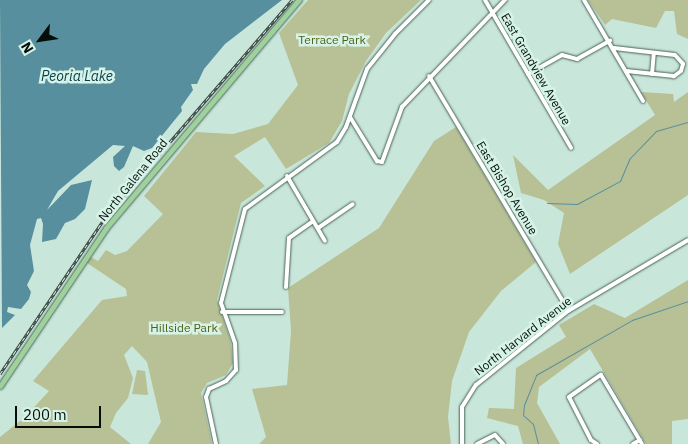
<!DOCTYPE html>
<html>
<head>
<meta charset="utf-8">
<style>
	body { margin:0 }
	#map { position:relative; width:688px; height:444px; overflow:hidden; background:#c9e6da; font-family:"IBM Plex Sans",sans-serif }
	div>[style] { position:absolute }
	.green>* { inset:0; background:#b7c195 }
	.water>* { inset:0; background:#588f9e }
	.stream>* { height:1px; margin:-0.5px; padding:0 0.5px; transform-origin:0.5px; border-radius:0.5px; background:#588f9e }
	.roads { filter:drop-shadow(0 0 1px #496358) drop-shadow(0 0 1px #496358) }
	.minor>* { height:4px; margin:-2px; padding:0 2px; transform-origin:2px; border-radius:2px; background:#fff }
	.major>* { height:5px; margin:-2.5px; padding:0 2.5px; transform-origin:2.5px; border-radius:2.5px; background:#9ed19b }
	.rail>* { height:3px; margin-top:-1.5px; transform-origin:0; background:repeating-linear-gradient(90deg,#d6f3e7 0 4px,#33403a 0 8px); box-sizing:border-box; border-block:1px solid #33403a }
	span { translate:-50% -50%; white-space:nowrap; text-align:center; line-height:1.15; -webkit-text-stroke:5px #d6f3e7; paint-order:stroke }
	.park-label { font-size:12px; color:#535e1a }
	.street-label { font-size:12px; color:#050e0a }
	.water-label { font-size:14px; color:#063c47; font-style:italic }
	.north { position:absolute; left:15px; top:15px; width:50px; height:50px; -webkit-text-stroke:4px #d6f3e7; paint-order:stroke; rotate:239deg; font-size:14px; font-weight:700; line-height:20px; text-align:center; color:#050e0a }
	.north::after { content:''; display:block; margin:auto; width:18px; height:22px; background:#050e0a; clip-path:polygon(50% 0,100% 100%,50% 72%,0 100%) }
	.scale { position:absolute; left:15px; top:406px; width:86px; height:22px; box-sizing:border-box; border:2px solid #050e0a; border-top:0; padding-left:6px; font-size:15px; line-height:18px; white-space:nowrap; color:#050e0a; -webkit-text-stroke:4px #d6f3e7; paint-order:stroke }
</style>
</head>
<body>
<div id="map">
	<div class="green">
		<div style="clip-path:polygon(308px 0,421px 0,386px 33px,366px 61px,349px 94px,342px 121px,329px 143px,286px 169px,265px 137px,234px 156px,265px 186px,241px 203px,217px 300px,231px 343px,233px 363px,226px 375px,207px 383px,201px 393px,212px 444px,148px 444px,161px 422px,147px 362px,132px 346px,124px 355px,133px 378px,128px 398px,116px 413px,110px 427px,131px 444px,0 444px,0 437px,25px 417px,49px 391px,33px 381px,102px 300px,127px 296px,126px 289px,87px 263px,91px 257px,98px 261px,106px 250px,115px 255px,127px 251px,163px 214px,144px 196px,196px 132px,233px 134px,268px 124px,298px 85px,279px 33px)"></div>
		<div style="clip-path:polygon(588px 0,688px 0,688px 39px,677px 34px,674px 11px,665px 11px,656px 28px,612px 19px,605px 25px)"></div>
		<div style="clip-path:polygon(641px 92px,673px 94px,674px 102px,688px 92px,688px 195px,570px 274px,558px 244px,564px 213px,544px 200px,521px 193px,513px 155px,548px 190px,655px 115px)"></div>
		<div style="clip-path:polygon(456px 127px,536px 262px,501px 291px,469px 332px,452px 381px,448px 417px,451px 444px,259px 444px,266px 437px,252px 389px,287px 385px,291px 331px,288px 288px,379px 228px,434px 141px)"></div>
		<div style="clip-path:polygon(688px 280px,688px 419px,672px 421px,672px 444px,646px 444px,590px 349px,539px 387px,537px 403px,560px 444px,523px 444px,518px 426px,487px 418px,489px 408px,514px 409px,516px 368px,566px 337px,559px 325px,594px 304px,625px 318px)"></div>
		<div style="clip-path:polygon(137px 370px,145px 371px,148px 395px,132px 394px)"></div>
	</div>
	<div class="water">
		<div style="clip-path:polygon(0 0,282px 0,225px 44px,204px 69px,197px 84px,191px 84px,193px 90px,181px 107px,182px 111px,152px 148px,144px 151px,133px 146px,124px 167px,119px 171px,114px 166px,113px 157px,125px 146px,113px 145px,58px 191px,47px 210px,71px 185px,92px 180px,85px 209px,75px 219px,65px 223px,56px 239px,42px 242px,43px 224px,41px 218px,37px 219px,30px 245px,34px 271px,27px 285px,31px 292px,29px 299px,21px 309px,8px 307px,7px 312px,15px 315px,2px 328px)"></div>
	</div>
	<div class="stream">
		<div style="left:547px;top:203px;width:30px;rotate:2deg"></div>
		<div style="left:577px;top:204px;width:49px;rotate:-28.1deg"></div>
		<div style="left:620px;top:181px;width:25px;rotate:-67deg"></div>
		<div style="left:630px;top:158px;width:37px;rotate:-46deg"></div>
		<div style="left:656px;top:131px;width:33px;rotate:-16deg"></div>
		<div style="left:538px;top:444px;width:21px;rotate:-104deg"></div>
		<div style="left:533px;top:424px;width:13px;rotate:-138deg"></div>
		<div style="left:523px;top:415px;width:10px;rotate:-84deg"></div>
		<div style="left:524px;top:405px;width:32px;rotate:-68deg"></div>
		<div style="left:536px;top:375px;width:111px;rotate:-29.8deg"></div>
		<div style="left:632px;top:320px;width:59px;rotate:-18.7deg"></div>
	</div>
	<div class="roads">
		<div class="minor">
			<div style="left:485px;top:0;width:171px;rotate:59.8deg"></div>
			<div style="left:584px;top:0;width:117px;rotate:59.7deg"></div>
			<div style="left:614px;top:48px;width:61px;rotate:6.5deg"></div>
			<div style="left:675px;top:55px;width:12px;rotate:48deg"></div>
			<div style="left:683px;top:64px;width:7px;rotate:106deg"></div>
			<div style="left:681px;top:71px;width:9px;rotate:144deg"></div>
			<div style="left:674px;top:76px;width:48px;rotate:-174.1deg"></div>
			<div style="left:528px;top:74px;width:39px;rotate:-29deg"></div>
			<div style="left:562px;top:55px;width:16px;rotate:15deg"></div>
			<div style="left:577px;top:59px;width:38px;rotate:-29deg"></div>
			<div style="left:652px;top:74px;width:21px;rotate:-85deg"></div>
			<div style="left:429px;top:76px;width:272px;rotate:59.3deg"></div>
			<div style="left:350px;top:117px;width:52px;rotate:58.5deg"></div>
			<div style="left:377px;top:161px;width:5px;rotate:11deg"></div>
			<div style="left:382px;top:162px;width:59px;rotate:-70deg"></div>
			<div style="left:402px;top:107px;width:149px;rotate:-46.1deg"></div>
			<div style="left:287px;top:176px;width:75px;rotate:59.7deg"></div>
			<div style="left:318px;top:228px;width:42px;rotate:-34.4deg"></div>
			<div style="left:286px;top:287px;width:49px;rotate:-86.5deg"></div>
			<div style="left:289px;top:238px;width:29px;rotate:-35deg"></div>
			<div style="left:222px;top:312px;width:60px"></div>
			<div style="left:216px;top:444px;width:48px;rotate:-102deg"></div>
			<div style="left:206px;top:397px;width:9px;rotate:-69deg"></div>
			<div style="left:209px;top:389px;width:19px;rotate:-25deg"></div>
			<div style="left:226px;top:381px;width:15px;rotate:-48deg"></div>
			<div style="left:236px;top:370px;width:27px;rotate:-92deg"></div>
			<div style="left:235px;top:343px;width:42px;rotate:-109.3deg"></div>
			<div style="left:221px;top:303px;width:97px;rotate:-75.7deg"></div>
			<div style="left:245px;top:209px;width:114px;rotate:-36.1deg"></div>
			<div style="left:337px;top:142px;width:17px;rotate:-59deg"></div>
			<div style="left:346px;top:127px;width:62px;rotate:-70.1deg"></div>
			<div style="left:367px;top:69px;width:45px;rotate:-51.3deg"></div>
			<div style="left:395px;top:34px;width:48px;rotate:-45deg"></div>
			<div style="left:462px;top:444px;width:37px;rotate:-90deg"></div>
			<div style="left:462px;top:407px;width:26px;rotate:-58deg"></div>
			<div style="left:476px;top:385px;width:118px;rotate:-38.8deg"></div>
			<div style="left:568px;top:311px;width:139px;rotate:-30.6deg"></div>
			<div style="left:477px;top:444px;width:20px;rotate:-27deg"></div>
			<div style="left:495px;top:435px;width:12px;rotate:48deg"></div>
			<div style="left:597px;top:444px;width:7px;rotate:-146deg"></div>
			<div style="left:591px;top:440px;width:48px;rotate:-117.1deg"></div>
			<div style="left:569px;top:397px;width:39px;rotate:-35deg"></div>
			<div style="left:601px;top:375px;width:80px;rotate:59.3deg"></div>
			<div style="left:633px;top:444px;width:8px;rotate:-30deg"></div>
		</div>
		<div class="major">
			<div style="left:0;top:386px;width:190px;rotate:-56.1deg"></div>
			<div style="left:106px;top:228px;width:299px;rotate:-49.8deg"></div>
		</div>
	</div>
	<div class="rail">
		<div style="left:0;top:374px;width:192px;rotate:-56.1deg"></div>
		<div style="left:107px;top:215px;width:284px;rotate:-49.3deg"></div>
	</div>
	<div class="park-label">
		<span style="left:332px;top:40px">Terrace Park</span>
		<span style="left:184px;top:328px">Hillside Park</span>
	</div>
	<div class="street-label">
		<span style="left:536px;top:69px;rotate:60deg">East Grandview Avenue</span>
		<span style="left:133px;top:180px;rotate:-51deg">North Galena Road</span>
		<span style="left:507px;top:188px;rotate:59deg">East Bishop Avenue</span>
		<span style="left:523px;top:336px;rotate:-38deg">North Harvard Avenue</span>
	</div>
	<div class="water-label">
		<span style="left:77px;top:76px">Peoria Lake</span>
	</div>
	<div class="north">N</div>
	<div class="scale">200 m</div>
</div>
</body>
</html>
